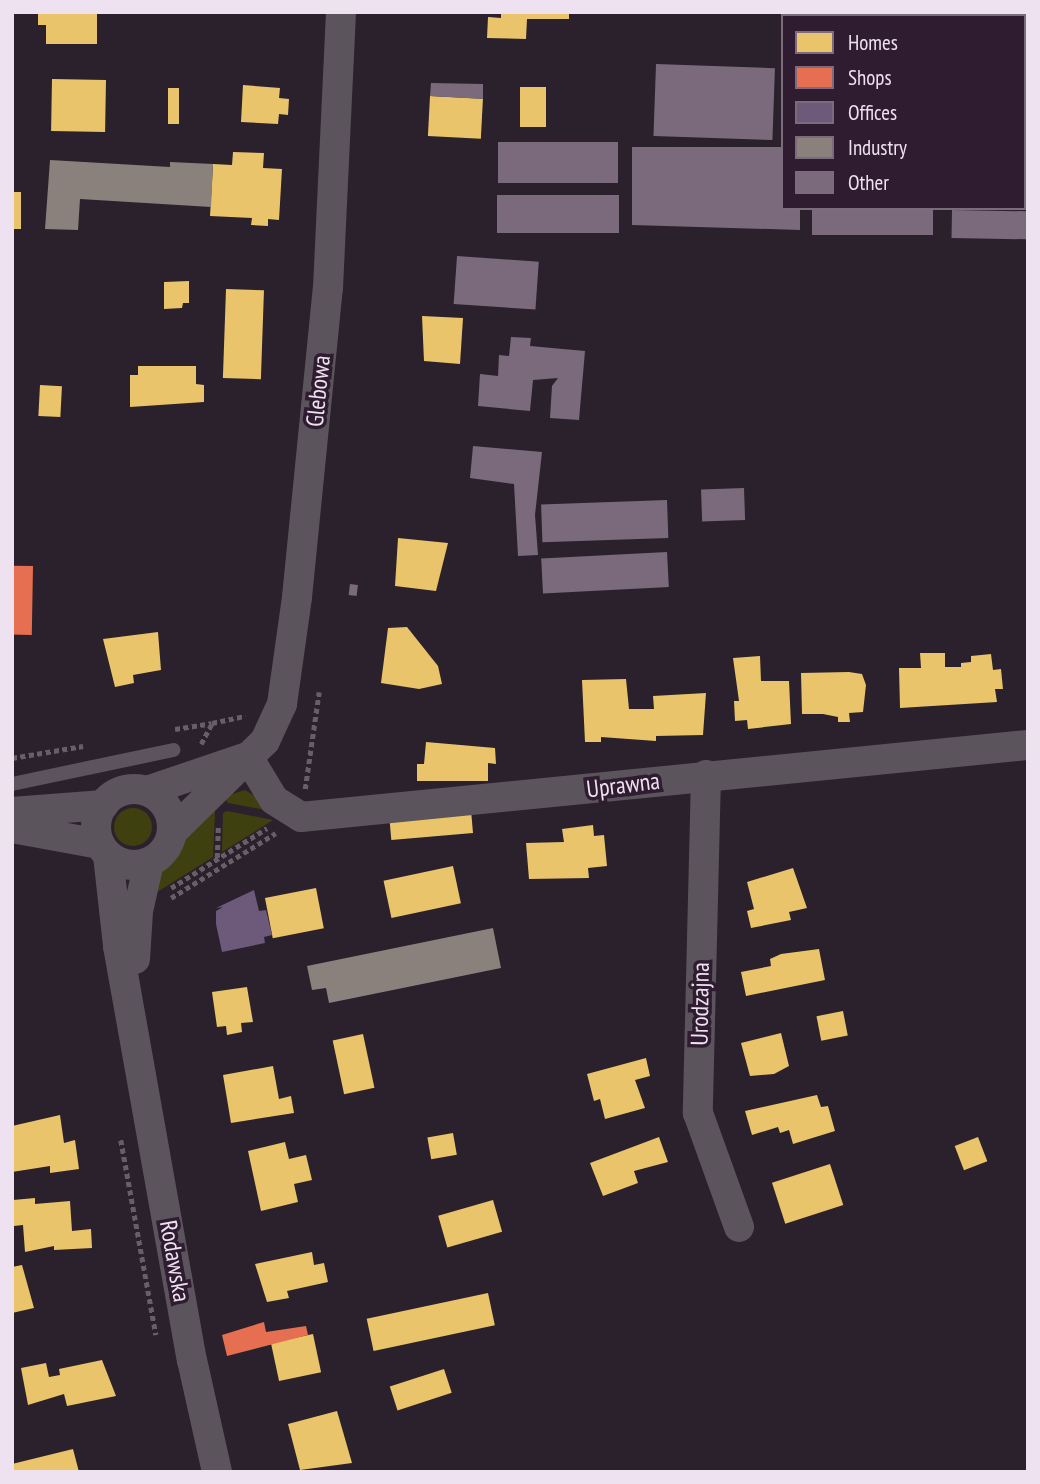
<!DOCTYPE html>
<html>
<head>
<meta charset="utf-8">
<style>
	body { margin:0 }
	#map { position:relative; width:1040px; height:1484px; overflow:hidden; background:#2b212c; font-family:"PT Sans Narrow",sans-serif }
	div>[style] { position:absolute }
	.green>* { inset:0; background:#3e400f }
	.round { border-radius:50% }
	.homes>* { inset:0; background:#e9c46a; transform-origin:0 0 }
	.shops>* { inset:0; background:#e76f51; transform-origin:0 0 }
	.offices>* { inset:0; background:#6d597a }
	.industry>* { inset:0; background:#8a817c }
	.building>* { inset:0; background:#7a6a7c; transform-origin:0 0 }
	.path>* { height:4.5px; margin-top:-2.25px; transform-origin:0; background:repeating-linear-gradient(90deg,#665f66 0 5px,transparent 0 8.5px) }
	.service>* { height:14px; margin:-7px; padding:0 7px; transform-origin:7px; border-radius:7px; background:#5c545d }
	.minor>* { height:30px; margin:-15px; padding:0 15px; transform-origin:15px; border-radius:15px; background:#5c545d }
	.minor>.ring { margin:-15px; padding:0; box-sizing:content-box; background:none; border:30px solid #5c545d; border-radius:50% }
	span { translate:-50% -50%; white-space:nowrap; text-align:center; line-height:1.15; -webkit-text-stroke:7px #2f1c31; paint-order:stroke }
	.street-label { font-size:24px; color:#efe2f0 }
	.frame { position:absolute; inset:0; border:14px solid #efe2f0; pointer-events:none }
	.legend { position:absolute; left:781px; top:14px; width:245px; height:196px; box-sizing:border-box; background:#2f1c31; border:2px solid #7c6b7d; margin:0; padding:9px 12px; list-style:none; font-size:21px; color:#efe2f0 }
	.legend li { display:flex; align-items:center; gap:14px; height:35px }
	.legend b { width:35px; border:2px solid #7c6b7d }
</style>
</head>
<body>
<div id="map">
	<div class="green">
		<div style="clip-path:polygon(245px 790px,256px 797px,266px 810px,228px 803px,223px 797px)"></div>
		<div style="clip-path:polygon(210px 805px,215px 812px,213px 857px,154px 894px,160px 874px,176px 857px,186px 833px)"></div>
		<div class="round" style="left:114px;top:808px;width:38px;height:38px"></div>
		<div style="clip-path:polygon(227px 811px,273px 820px,222px 852px,223px 813px)"></div>
	</div>
	<div class="homes">
		<div style="clip-path:polygon(38px 12px,97px 12px,97px 44px,46px 44px,46px 25px,38px 25px)"></div>
		<div style="clip-path:polygon(501px 12px,569px 12px,569px 19px,527px 19px,526px 39px,487px 38px,488px 17px,501px 18px)"></div>
		<div style="left:52px;top:79px;width:54px;height:52px;rotate:1deg"></div>
		<div style="clip-path:polygon(243px 85px,280px 88px,279px 98px,289px 99px,288px 115px,279px 114px,278px 124px,241px 122px)"></div>
		<div style="left:520px;top:87px;width:26px;height:40px"></div>
		<div style="left:168px;top:88px;width:11px;height:36px"></div>
		<div style="left:430px;top:96px;width:53px;height:40px;rotate:3deg"></div>
		<div style="clip-path:polygon(233px 152px,264px 153px,263px 168px,282px 169px,279px 220px,268px 219px,268px 226px,251px 225px,252px 218px,210px 216px,213px 164px,232px 165px)"></div>
		<div style="left:12px;top:192px;width:9px;height:37px"></div>
		<div style="clip-path:polygon(189px 281px,189px 303px,183px 303px,182px 308px,164px 309px,164px 282px)"></div>
		<div style="left:226px;top:289px;width:38px;height:89px;rotate:2deg"></div>
		<div style="clip-path:polygon(422px 316px,463px 318px,460px 364px,424px 361px)"></div>
		<div style="clip-path:polygon(138px 366px,196px 366px,196px 384px,204px 385px,204px 402px,130px 407px,130px 375px,138px 375px)"></div>
		<div style="left:40px;top:385px;width:22px;height:31px;rotate:3deg"></div>
		<div style="clip-path:polygon(398px 538px,448px 543px,436px 591px,395px 586px)"></div>
		<div style="clip-path:polygon(407px 627px,438px 666px,442px 684px,419px 689px,381px 683px,388px 628px)"></div>
		<div style="clip-path:polygon(158px 632px,161px 670px,133px 675px,134px 683px,115px 687px,103px 639px)"></div>
		<div style="clip-path:polygon(920px 653px,945px 653px,945px 667px,961px 667px,961px 663px,971px 662px,971px 656px,991px 654px,993px 670px,1001px 669px,1003px 689px,995px 689px,997px 702px,900px 708px,899px 668px,921px 668px)"></div>
		<div style="clip-path:polygon(760px 656px,761px 681px,789px 681px,791px 724px,748px 729px,747px 720px,735px 721px,734px 701px,739px 701px,733px 658px)"></div>
		<div style="clip-path:polygon(849px 672px,862px 674px,866px 685px,863px 712px,849px 713px,850px 722px,838px 722px,838px 717px,823px 714px,802px 714px,801px 673px)"></div>
		<div style="clip-path:polygon(626px 679px,629px 709px,654px 709px,653px 696px,706px 693px,703px 735px,656px 736px,656px 741px,601px 737px,601px 742px,585px 742px,582px 680px)"></div>
		<div style="clip-path:polygon(426px 742px,495px 748px,496px 764px,488px 763px,488px 781px,417px 781px,417px 764px,424px 764px)"></div>
		<div style="left:471px;top:810px;width:23px;height:82px;rotate:85deg"></div>
		<div style="clip-path:polygon(593px 825px,594px 836px,604px 835px,607px 866px,588px 868px,589px 878px,529px 879px,526px 843px,564px 842px,562px 829px)"></div>
		<div style="left:453px;top:866px;width:38px;height:71px;rotate:78deg"></div>
		<div style="clip-path:polygon(793px 868px,807px 908px,789px 912px,791px 920px,751px 928px,747px 911px,754px 909px,747px 882px)"></div>
		<div style="left:316px;top:888px;width:41px;height:52px;rotate:79deg"></div>
		<div style="clip-path:polygon(819px 949px,825px 980px,746px 996px,741px 972px,771px 966px,770px 959px,781px 954px)"></div>
		<div style="clip-path:polygon(247px 987px,253px 1022px,241px 1023px,242px 1032px,227px 1035px,226px 1026px,217px 1027px,212px 992px)"></div>
		<div style="left:843px;top:1011px;width:25px;height:27px;rotate:79deg"></div>
		<div style="clip-path:polygon(781px 1033px,789px 1066px,774px 1074px,750px 1076px,741px 1043px)"></div>
		<div style="left:363px;top:1034px;width:55px;height:31px;rotate:78deg"></div>
		<div style="clip-path:polygon(646px 1058px,650px 1076px,635px 1080px,645px 1108px,605px 1119px,600px 1099px,594px 1101px,587px 1074px)"></div>
		<div style="clip-path:polygon(273px 1066px,279px 1099px,291px 1096px,294px 1113px,231px 1123px,223px 1075px)"></div>
		<div style="clip-path:polygon(817px 1095px,821px 1107px,828px 1106px,835px 1131px,793px 1144px,789px 1130px,780px 1133px,778px 1127px,752px 1135px,745px 1111px)"></div>
		<div style="clip-path:polygon(60px 1115px,64px 1143px,75px 1140px,79px 1169px,50px 1173px,50px 1166px,12px 1172px,12px 1126px)"></div>
		<div style="left:453px;top:1133px;width:22px;height:26px;rotate:80deg"></div>
		<div style="clip-path:polygon(659px 1137px,668px 1162px,634px 1171px,638px 1183px,603px 1196px,590px 1163px)"></div>
		<div style="left:978px;top:1137px;width:26px;height:25px;rotate:69deg"></div>
		<div style="clip-path:polygon(285px 1142px,289px 1159px,306px 1155px,312px 1180px,294px 1184px,298px 1202px,261px 1211px,248px 1151px)"></div>
		<div style="left:830px;top:1164px;width:43px;height:61px;rotate:72deg"></div>
		<div style="clip-path:polygon(35px 1198px,35px 1204px,70px 1201px,72px 1231px,91px 1229px,92px 1248px,54px 1250px,54px 1246px,25px 1252px,23px 1225px,14px 1226px,13px 1200px)"></div>
		<div style="left:493px;top:1200px;width:33px;height:57px;rotate:74deg"></div>
		<div style="clip-path:polygon(312px 1252px,314px 1265px,324px 1263px,328px 1282px,287px 1291px,289px 1298px,267px 1302px,255px 1264px)"></div>
		<div style="clip-path:polygon(22px 1265px,34px 1308px,12px 1313px,12px 1267px)"></div>
		<div style="left:488px;top:1293px;width:33px;height:124px;rotate:78deg"></div>
		<div style="left:313px;top:1334px;width:39px;height:43px;rotate:78deg"></div>
		<div style="clip-path:polygon(102px 1360px,116px 1396px,67px 1406px,64px 1394px,28px 1405px,21px 1368px,46px 1363px,49px 1377px,60px 1375px,59px 1369px)"></div>
		<div style="left:444px;top:1369px;width:25px;height:57px;rotate:72deg"></div>
		<div style="clip-path:polygon(337px 1411px,352px 1463px,300px 1470px,288px 1424px)"></div>
		<div style="clip-path:polygon(73px 1449px,79px 1472px,12px 1472px,12px 1464px)"></div>
	</div>
	<div class="shops">
		<div style="left:33px;top:566px;width:69px;height:21px;rotate:91deg"></div>
		<div style="clip-path:polygon(264px 1322px,266px 1332px,306px 1326px,308px 1335px,227px 1356px,222px 1335px)"></div>
	</div>
	<div class="offices">
		<div style="clip-path:polygon(254px 890px,259px 911px,266px 910px,272px 935px,264px 937px,265px 943px,222px 952px,216px 924px,216px 911px,223px 907px,216px 908px)"></div>
	</div>
	<div class="industry">
		<div style="clip-path:polygon(50px 160px,170px 167px,170px 162px,213px 164px,211px 207px,80px 199px,78px 230px,45px 229px)"></div>
		<div style="clip-path:polygon(493px 928px,501px 968px,329px 1003px,326px 988px,312px 990px,307px 966px)"></div>
	</div>
	<div class="building">
		<div style="left:1024px;top:60px;width:4px;height:28px"></div>
		<div style="left:656px;top:64px;width:119px;height:72px;rotate:2deg"></div>
		<div style="clip-path:polygon(431px 83px,483px 84px,483px 99px,430px 96px)"></div>
		<div style="left:1024px;top:103px;width:4px;height:28px"></div>
		<div style="left:498px;top:142px;width:120px;height:41px"></div>
		<div style="clip-path:polygon(632px 147px,783px 147px,783px 208px,800px 208px,800px 230px,632px 225px)"></div>
		<div style="left:1024px;top:147px;width:4px;height:58px"></div>
		<div style="left:497px;top:195px;width:122px;height:38px"></div>
		<div style="left:812px;top:208px;width:121px;height:27px"></div>
		<div style="left:952px;top:210px;width:76px;height:28px;rotate:1deg"></div>
		<div style="left:457px;top:256px;width:82px;height:48px;rotate:4deg"></div>
		<div style="clip-path:polygon(511px 337px,531px 338px,530px 346px,585px 351px,579px 420px,550px 418px,552px 386px,558px 378px,533px 380px,530px 411px,478px 406px,480px 374px,498px 376px,499px 355px,509px 356px)"></div>
		<div style="clip-path:polygon(473px 446px,542px 452px,535px 515px,538px 555px,518px 556px,514px 484px,470px 478px)"></div>
		<div style="left:744px;top:488px;width:32px;height:43px;rotate:88deg"></div>
		<div style="left:667px;top:500px;width:38px;height:126px;rotate:88deg"></div>
		<div style="left:667px;top:552px;width:35px;height:126px;rotate:87deg"></div>
		<div style="left:350px;top:584px;width:8px;height:11px;rotate:7deg"></div>
	</div>
	<div class="path">
		<div style="left:175px;top:729px;width:37px;rotate:-9deg"></div>
		<div style="left:201px;top:744px;width:24px;rotate:-62deg"></div>
		<div style="left:212px;top:723px;width:34px;rotate:-12deg"></div>
		<div style="left:12px;top:758px;width:72px;rotate:-9.6deg"></div>
		<div style="left:305px;top:789px;width:98px;rotate:-81.8deg"></div>
		<div style="left:217px;top:858px;width:33px;rotate:-88deg"></div>
		<div style="left:171px;top:888px;width:113px;rotate:-32deg"></div>
		<div style="left:171px;top:898px;width:123px;rotate:-31.8deg"></div>
		<div style="left:121px;top:1140px;width:198px;rotate:79.8deg"></div>
	</div>
	<div class="service">
		<div style="left:12px;top:784px;width:165px;rotate:-11.9deg"></div>
	</div>
	<div class="minor">
		<div style="left:248px;top:757px;width:50px;rotate:58.8deg"></div>
		<div style="left:274px;top:800px;width:32px;rotate:32deg"></div>
		<div style="left:301px;top:817px;width:731px;rotate:-5.66deg"></div>
		<div style="left:706px;top:775px;width:338px;rotate:91.4deg"></div>
		<div style="left:698px;top:1113px;width:121px;rotate:70.2deg"></div>
		<div class="ring" style="left:96px;top:789px;width:46px;height:46px"></div>
		<div style="left:147px;top:791px;width:102px;rotate:-18.8deg"></div>
		<div style="left:12px;top:812px;width:92px;rotate:-4.4deg"></div>
		<div style="left:12px;top:828px;width:89px;rotate:10.3deg"></div>
		<div style="left:172px;top:832px;width:130px;rotate:-44.4deg"></div>
		<div style="left:265px;top:741px;width:41px;rotate:-65.3deg"></div>
		<div style="left:282px;top:704px;width:108px;rotate:-82deg"></div>
		<div style="left:297px;top:597px;width:311px;rotate:-84.3deg"></div>
		<div style="left:328px;top:288px;width:276px;rotate:-87.3deg"></div>
		<div style="left:108px;top:855px;width:92px;rotate:83.7deg"></div>
		<div style="left:118px;top:946px;width:421px;rotate:79.9deg"></div>
		<div style="left:192px;top:1360px;width:115px;rotate:77.4deg"></div>
		<div style="left:135px;top:959px;width:48px;rotate:-86.4deg"></div>
		<div style="left:138px;top:911px;width:50px;rotate:-77.3deg"></div>
	</div>
	<div class="street-label">
		<span style="left:318px;top:391px;rotate:-84deg">Glebowa</span>
		<span style="left:623px;top:785px;rotate:-7deg">Uprawna</span>
		<span style="left:700px;top:1004px;rotate:-89deg">Urodzajna</span>
		<span style="left:175px;top:1261px;rotate:80deg">Rodawska</span>
	</div>
	<div class="frame"></div>
	<ul class="legend">
	<li><b style="height:19px;background:#e9c46a"></b>Homes</li>
	<li><b style="height:19px;background:#e76f51"></b>Shops</li>
	<li><b style="height:19px;background:#6d597a"></b>Offices</li>
	<li><b style="height:19px;background:#8a817c"></b>Industry</li>
	<li><b style="height:19px;background:#7a6a7c"></b>Other</li>
	</ul>
</div>
</body>
</html>
